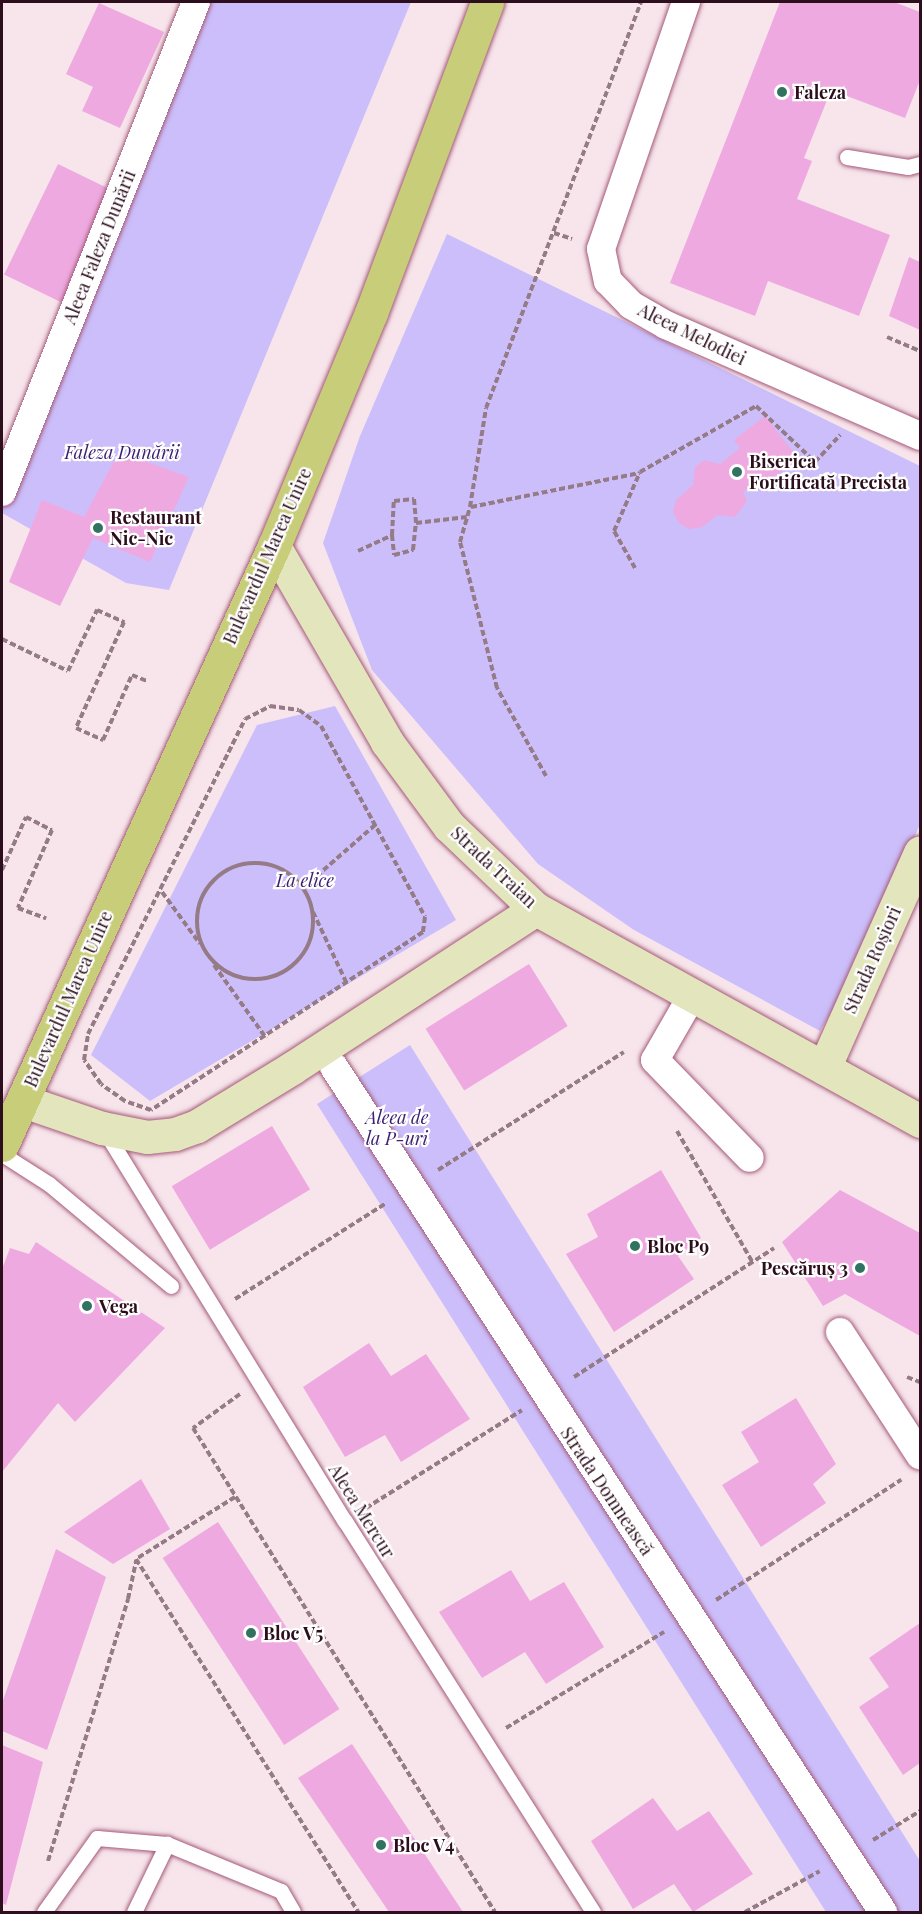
<!DOCTYPE html>
<html>
<head>
<meta charset="utf-8">
<style>
	body { margin:0 }
	#map { position:relative; width:922px; height:1914px; overflow:hidden; background:#f7e5eb; font-family:"Playfair Display",serif }
	div>[style] { position:absolute }
	.green>* { inset:0; background:#cbbefa }
	.building>* { inset:0; background:#eeaae0; transform-origin:0 0 }
	.path>* { height:4px; margin-top:-2px; transform-origin:0; background:repeating-linear-gradient(90deg,#947b85 0 6px,transparent 0 9px) }
	.path>.ring { margin:-2px; padding:0; box-sizing:content-box; background:none; border:4px solid #947b85; border-radius:50% }
	.roads { filter:drop-shadow(0 0 2px #a5597a) drop-shadow(0 0 2px #a5597a) }
	.lane>* { height:15px; margin:-7.5px; padding:0 7.5px; transform-origin:7.5px; border-radius:7.5px; background:#fff }
	.street>* { height:28px; margin:-14px; padding:0 14px; transform-origin:14px; border-radius:14px; background:#fff }
	.secondary>* { height:33px; margin:-16.5px; padding:0 16.5px; transform-origin:16.5px; border-radius:16.5px; background:#e3e6bc }
	.primary>* { height:33px; margin:-16.5px; padding:0 16.5px; transform-origin:16.5px; border-radius:16.5px; background:#c7cd79 }
	.dots>* { width:16px; height:16px; translate:-50% -50%; box-sizing:border-box; border:3px solid #fff; border-radius:50% }
	span { translate:-50% -50%; white-space:nowrap; text-align:center; line-height:1.15; -webkit-text-stroke:4.5px #fff; paint-order:stroke }
	.poi-label { font-size:18px; color:#2d0e1c; font-weight:700 }
	.left { translate:0 -50%; text-align:left }
	.right { translate:-100% -50%; text-align:right }
	.street-label { font-size:18px; color:#2d0e1c }
	.park-label { font-size:18px; color:#3c1e72; font-style:italic }
	.frame { position:absolute; inset:0; border:3px solid #2d0e1c; pointer-events:none }
</style>
</head>
<body>
<div id="map">
	<div class="green">
		<div style="clip-path:polygon(209px 2px,411px 2px,169px 590px,126px 583px,2px 513px,2px 495px)"></div>
		<div style="clip-path:polygon(447px 234px,920px 466px,920px 824px,862px 960px,820px 1031px,634px 930px,538px 864px,372px 670px,323px 543px,360px 436px)"></div>
		<div style="clip-path:polygon(335px 706px,456px 920px,150px 1101px,91px 1055px,257px 725px)"></div>
		<div style="clip-path:polygon(410px 1045px,920px 1861px,920px 1912px,826px 1912px,317px 1104px)"></div>
	</div>
	<div class="building">
		<div style="clip-path:polygon(780px 2px,894px 2px,920px 12px,920px 80px,905px 118px,831px 90px,804px 158px,812px 161px,797px 199px,890px 235px,859px 316px,768px 281px,755px 316px,670px 283px)"></div>
		<div style="clip-path:polygon(99px 3px,164px 32px,120px 128px,82px 111px,93px 87px,66px 74px)"></div>
		<div style="left:58px;top:164px;width:64px;height:123px;rotate:26deg"></div>
		<div style="clip-path:polygon(909px 257px,920px 262px,920px 330px,889px 316px)"></div>
		<div style="clip-path:polygon(765px 416px,798px 458px,769px 482px,764px 476px,743px 492px,747px 501px,735px 517px,717px 515px,702px 527px,689px 529px,679px 523px,673px 512px,676px 500px,693px 485px,695px 467px,704px 460px,720px 464px,740px 448px,734px 440px)"></div>
		<div style="clip-path:polygon(119px 452px,189px 477px,150px 562px,93px 538px,60px 606px,9px 582px,42px 500px,84px 517px)"></div>
		<div style="left:529px;top:964px;width:73px;height:122px;rotate:58deg"></div>
		<div style="left:272px;top:1126px;width:74px;height:117px;rotate:59deg"></div>
		<div style="clip-path:polygon(661px 1170px,701px 1238px,678px 1256px,694px 1279px,614px 1332px,566px 1254px,598px 1237px,587px 1214px)"></div>
		<div style="clip-path:polygon(840px 1190px,920px 1233px,920px 1336px,845px 1294px,823px 1306px,782px 1242px)"></div>
		<div style="clip-path:polygon(36px 1242px,165px 1328px,75px 1422px,58px 1403px,2px 1472px,2px 1269px,10px 1248px,29px 1254px)"></div>
		<div style="clip-path:polygon(369px 1343px,391px 1376px,426px 1354px,470px 1419px,401px 1462px,385px 1435px,345px 1457px,303px 1387px)"></div>
		<div style="clip-path:polygon(796px 1398px,836px 1464px,813px 1484px,826px 1503px,761px 1547px,722px 1485px,759px 1462px,741px 1432px)"></div>
		<div style="clip-path:polygon(141px 1479px,170px 1529px,113px 1564px,64px 1532px)"></div>
		<div style="left:218px;top:1522px;width:223px;height:66px;rotate:57deg"></div>
		<div style="clip-path:polygon(56px 1549px,106px 1577px,47px 1750px,2px 1731px,2px 1703px)"></div>
		<div style="clip-path:polygon(511px 1570px,530px 1601px,564px 1582px,604px 1647px,546px 1684px,525px 1652px,482px 1678px,439px 1612px)"></div>
		<div style="clip-path:polygon(920px 1623px,920px 1763px,903px 1775px,859px 1707px,889px 1687px,869px 1658px)"></div>
		<div style="clip-path:polygon(352px 1744px,463px 1912px,389px 1912px,298px 1778px)"></div>
		<div style="clip-path:polygon(2px 1745px,43px 1762px,6px 1905px,2px 1903px)"></div>
		<div style="clip-path:polygon(653px 1798px,677px 1831px,709px 1811px,753px 1874px,693px 1912px,674px 1884px,633px 1909px,591px 1841px)"></div>
	</div>
	<div class="path">
		<div style="left:554px;top:233px;width:19px;rotate:18deg"></div>
		<div style="left:887px;top:337px;width:36px;rotate:23deg"></div>
		<div style="left:471px;top:507px;width:172px;rotate:-11.4deg"></div>
		<div style="left:392px;top:535px;width:34px;rotate:-87deg"></div>
		<div style="left:394px;top:501px;width:20px;rotate:-6deg"></div>
		<div style="left:414px;top:499px;width:24px;rotate:85deg"></div>
		<div style="left:358px;top:551px;width:38px;rotate:-25deg"></div>
		<div style="left:392px;top:535px;width:20px;rotate:84deg"></div>
		<div style="left:394px;top:555px;width:20px;rotate:-15deg"></div>
		<div style="left:413px;top:550px;width:27px;rotate:-84deg"></div>
		<div style="left:416px;top:523px;width:51px;rotate:-6.7deg"></div>
		<div style="left:635px;top:568px;width:43px;rotate:-119.6deg"></div>
		<div style="left:614px;top:531px;width:64px;rotate:-66.2deg"></div>
		<div style="left:640px;top:472px;width:133px;rotate:-29.6deg"></div>
		<div style="left:756px;top:406px;width:81px;rotate:43.5deg"></div>
		<div style="left:815px;top:462px;width:37px;rotate:-47deg"></div>
		<div style="left:2px;top:639px;width:73px;rotate:25.9deg"></div>
		<div style="left:68px;top:671px;width:68px;rotate:-64.6deg"></div>
		<div style="left:97px;top:610px;width:30px;rotate:24deg"></div>
		<div style="left:124px;top:622px;width:116px;rotate:114.4deg"></div>
		<div style="left:76px;top:728px;width:30px;rotate:24deg"></div>
		<div style="left:103px;top:740px;width:71px;rotate:-66deg"></div>
		<div style="left:132px;top:675px;width:16px;rotate:22deg"></div>
		<div style="left:270px;top:706px;width:29px;rotate:8deg"></div>
		<div style="left:299px;top:710px;width:27px;rotate:36deg"></div>
		<div style="left:321px;top:726px;width:217px;rotate:61.4deg"></div>
		<div style="left:425px;top:917px;width:15px;rotate:98deg"></div>
		<div style="left:423px;top:932px;width:325px;rotate:146.8deg"></div>
		<div style="left:151px;top:1110px;width:28px;rotate:-161deg"></div>
		<div style="left:125px;top:1101px;width:29px;rotate:-145deg"></div>
		<div style="left:101px;top:1084px;width:29px;rotate:-125deg"></div>
		<div style="left:84px;top:1060px;width:26px;rotate:-81deg"></div>
		<div style="left:88px;top:1034px;width:352px;rotate:-63.5deg"></div>
		<div style="left:245px;top:719px;width:28px;rotate:-27deg"></div>
		<div style="left:546px;top:776px;width:101px;rotate:-119.1deg"></div>
		<div style="left:497px;top:688px;width:151px;rotate:-104.2deg"></div>
		<div style="left:460px;top:542px;width:36px;rotate:-74deg"></div>
		<div style="left:470px;top:507px;width:100px;rotate:-80.8deg"></div>
		<div style="left:486px;top:408px;width:435px;rotate:-69.1deg"></div>
		<div class="ring" style="left:197px;top:863px;width:112px;height:112px"></div>
		<div style="left:2px;top:870px;width:58px;rotate:-65.6deg"></div>
		<div style="left:26px;top:817px;width:29px;rotate:27deg"></div>
		<div style="left:52px;top:830px;width:85px;rotate:113.6deg"></div>
		<div style="left:18px;top:908px;width:30px;rotate:20deg"></div>
		<div style="left:303px;top:888px;width:96px;rotate:-41.2deg"></div>
		<div style="left:162px;top:892px;width:64px;rotate:53.8deg"></div>
		<div style="left:313px;top:912px;width:80px;rotate:64.7deg"></div>
		<div style="left:214px;top:965px;width:90px;rotate:54.5deg"></div>
		<div style="left:677px;top:1131px;width:152px;rotate:60.1deg"></div>
		<div style="left:438px;top:1170px;width:220px;rotate:-32.4deg"></div>
		<div style="left:235px;top:1299px;width:179px;rotate:-32.4deg"></div>
		<div style="left:574px;top:1377px;width:238px;rotate:-32.8deg"></div>
		<div style="left:907px;top:1377px;width:14px;rotate:21deg"></div>
		<div style="left:240px;top:1394px;width:58px;rotate:144.1deg"></div>
		<div style="left:193px;top:1428px;width:570px;rotate:58.04deg"></div>
		<div style="left:235px;top:1497px;width:117px;rotate:147.9deg"></div>
		<div style="left:136px;top:1559px;width:417px;rotate:57.8deg"></div>
		<div style="left:366px;top:1508px;width:184px;rotate:-32.1deg"></div>
		<div style="left:716px;top:1600px;width:221px;rotate:-33deg"></div>
		<div style="left:506px;top:1728px;width:185px;rotate:-31.3deg"></div>
		<div style="left:873px;top:1840px;width:55px;rotate:-31.7deg"></div>
		<div style="left:48px;top:1861px;width:274px;rotate:-73deg"></div>
		<div style="left:128px;top:1599px;width:40px;rotate:-78deg"></div>
		<div style="left:745px;top:1912px;width:85px;rotate:-28.7deg"></div>
	</div>
	<div class="roads">
		<div class="lane">
			<div style="left:847px;top:157px;width:62px;rotate:9.3deg"></div>
			<div style="left:908px;top:167px;width:12px;rotate:-14deg"></div>
			<div style="left:104px;top:1130px;width:459px;rotate:58.4deg"></div>
			<div style="left:345px;top:1521px;width:463px;rotate:57.6deg"></div>
			<div style="left:2px;top:1154px;width:56px;rotate:32.6deg"></div>
			<div style="left:49px;top:1184px;width:159px;rotate:39.9deg"></div>
			<div style="left:44px;top:1912px;width:91px;rotate:-54.4deg"></div>
			<div style="left:97px;top:1838px;width:70px;rotate:4.9deg"></div>
			<div style="left:167px;top:1844px;width:123px;rotate:22.4deg"></div>
			<div style="left:281px;top:1891px;width:24px;rotate:60deg"></div>
			<div style="left:134px;top:1912px;width:76px;rotate:-64.1deg"></div>
		</div>
		<div class="street">
			<div style="left:686px;top:2px;width:261px;rotate:109deg"></div>
			<div style="left:601px;top:249px;width:33px;rotate:78deg"></div>
			<div style="left:608px;top:281px;width:33px;rotate:46deg"></div>
			<div style="left:631px;top:305px;width:40px;rotate:29.7deg"></div>
			<div style="left:666px;top:325px;width:277px;rotate:23.6deg"></div>
			<div style="left:2px;top:492px;width:527px;rotate:-68.4deg"></div>
			<div style="left:693px;top:994px;width:76px;rotate:119.9deg"></div>
			<div style="left:655px;top:1060px;width:136px;rotate:45.9deg"></div>
			<div style="left:334px;top:1067px;width:1008px;rotate:56.99deg"></div>
			<div style="left:840px;top:1332px;width:147px;rotate:57deg"></div>
		</div>
		<div class="secondary">
			<div style="left:274px;top:546px;width:226px;rotate:60deg"></div>
			<div style="left:387px;top:742px;width:104px;rotate:53.6deg"></div>
			<div style="left:449px;top:826px;width:120px;rotate:43.7deg"></div>
			<div style="left:536px;top:909px;width:439px;rotate:28.9deg"></div>
			<div style="left:824px;top:1068px;width:236px;rotate:-66deg"></div>
			<div style="left:23px;top:1101px;width:83px;rotate:18.9deg"></div>
			<div style="left:102px;top:1128px;width:46px;rotate:11.3deg"></div>
			<div style="left:147px;top:1137px;width:28px;rotate:-6deg"></div>
			<div style="left:175px;top:1134px;width:23px;rotate:-20deg"></div>
			<div style="left:197px;top:1126px;width:111px;rotate:-31.4deg"></div>
			<div style="left:292px;top:1068px;width:291px;rotate:-33.1deg"></div>
		</div>
		<div class="primary">
			<div style="left:2px;top:1145px;width:658px;rotate:-65.58deg"></div>
			<div style="left:274px;top:546px;width:252px;rotate:-67.4deg"></div>
			<div style="left:371px;top:313px;width:332px;rotate:-69.5deg"></div>
		</div>
	</div>
	<div class="dots">
		<div style="left:782px;top:92px;background:#317261"></div>
		<div style="left:737px;top:472px;background:#317261"></div>
		<div style="left:98px;top:528px;background:#317261"></div>
		<div style="left:635px;top:1246px;background:#317261"></div>
		<div style="left:860px;top:1268px;background:#317261"></div>
		<div style="left:87px;top:1306px;background:#317261"></div>
		<div style="left:251px;top:1633px;background:#317261"></div>
		<div style="left:381px;top:1845px;background:#317261"></div>
	</div>
	<div class="poi-label">
		<span class="left" style="left:794px;top:92px">Faleza</span>
		<span class="left" style="left:749px;top:472px">Biserica<br>Fortificată Precista</span>
		<span class="left" style="left:110px;top:528px">Restaurant<br>Nic-Nic</span>
		<span class="left" style="left:647px;top:1246px">Bloc P9</span>
		<span class="right" style="left:848px;top:1268px">Pescăruș 3</span>
		<span class="left" style="left:99px;top:1306px">Vega</span>
		<span class="left" style="left:263px;top:1633px">Bloc V5</span>
		<span class="left" style="left:393px;top:1845px">Bloc V4</span>
	</div>
	<div class="street-label">
		<span style="left:99px;top:247px;rotate:-68deg">Aleea Faleza Dunării</span>
		<span style="left:692px;top:334px;rotate:26deg">Aleea Melodiei</span>
		<span style="left:267px;top:556px;rotate:-66deg">Bulevardul Marea Unire</span>
		<span style="left:494px;top:867px;rotate:43deg">Strada Traian</span>
		<span style="left:872px;top:960px;rotate:-66deg">Strada Roșiori</span>
		<span style="left:68px;top:999px;rotate:-66deg">Bulevardul Marea Unire</span>
		<span style="left:607px;top:1491px;rotate:56deg">Strada Domnească</span>
		<span style="left:362px;top:1511px;rotate:58deg">Aleea Mercur</span>
	</div>
	<div class="park-label">
		<span style="left:122px;top:452px">Faleza Dunării</span>
		<span style="left:305px;top:880px">La elice</span>
		<span style="left:397px;top:1128px">Aleea de<br>la P-uri</span>
	</div>
	<div class="frame"></div>
</div>
</body>
</html>
